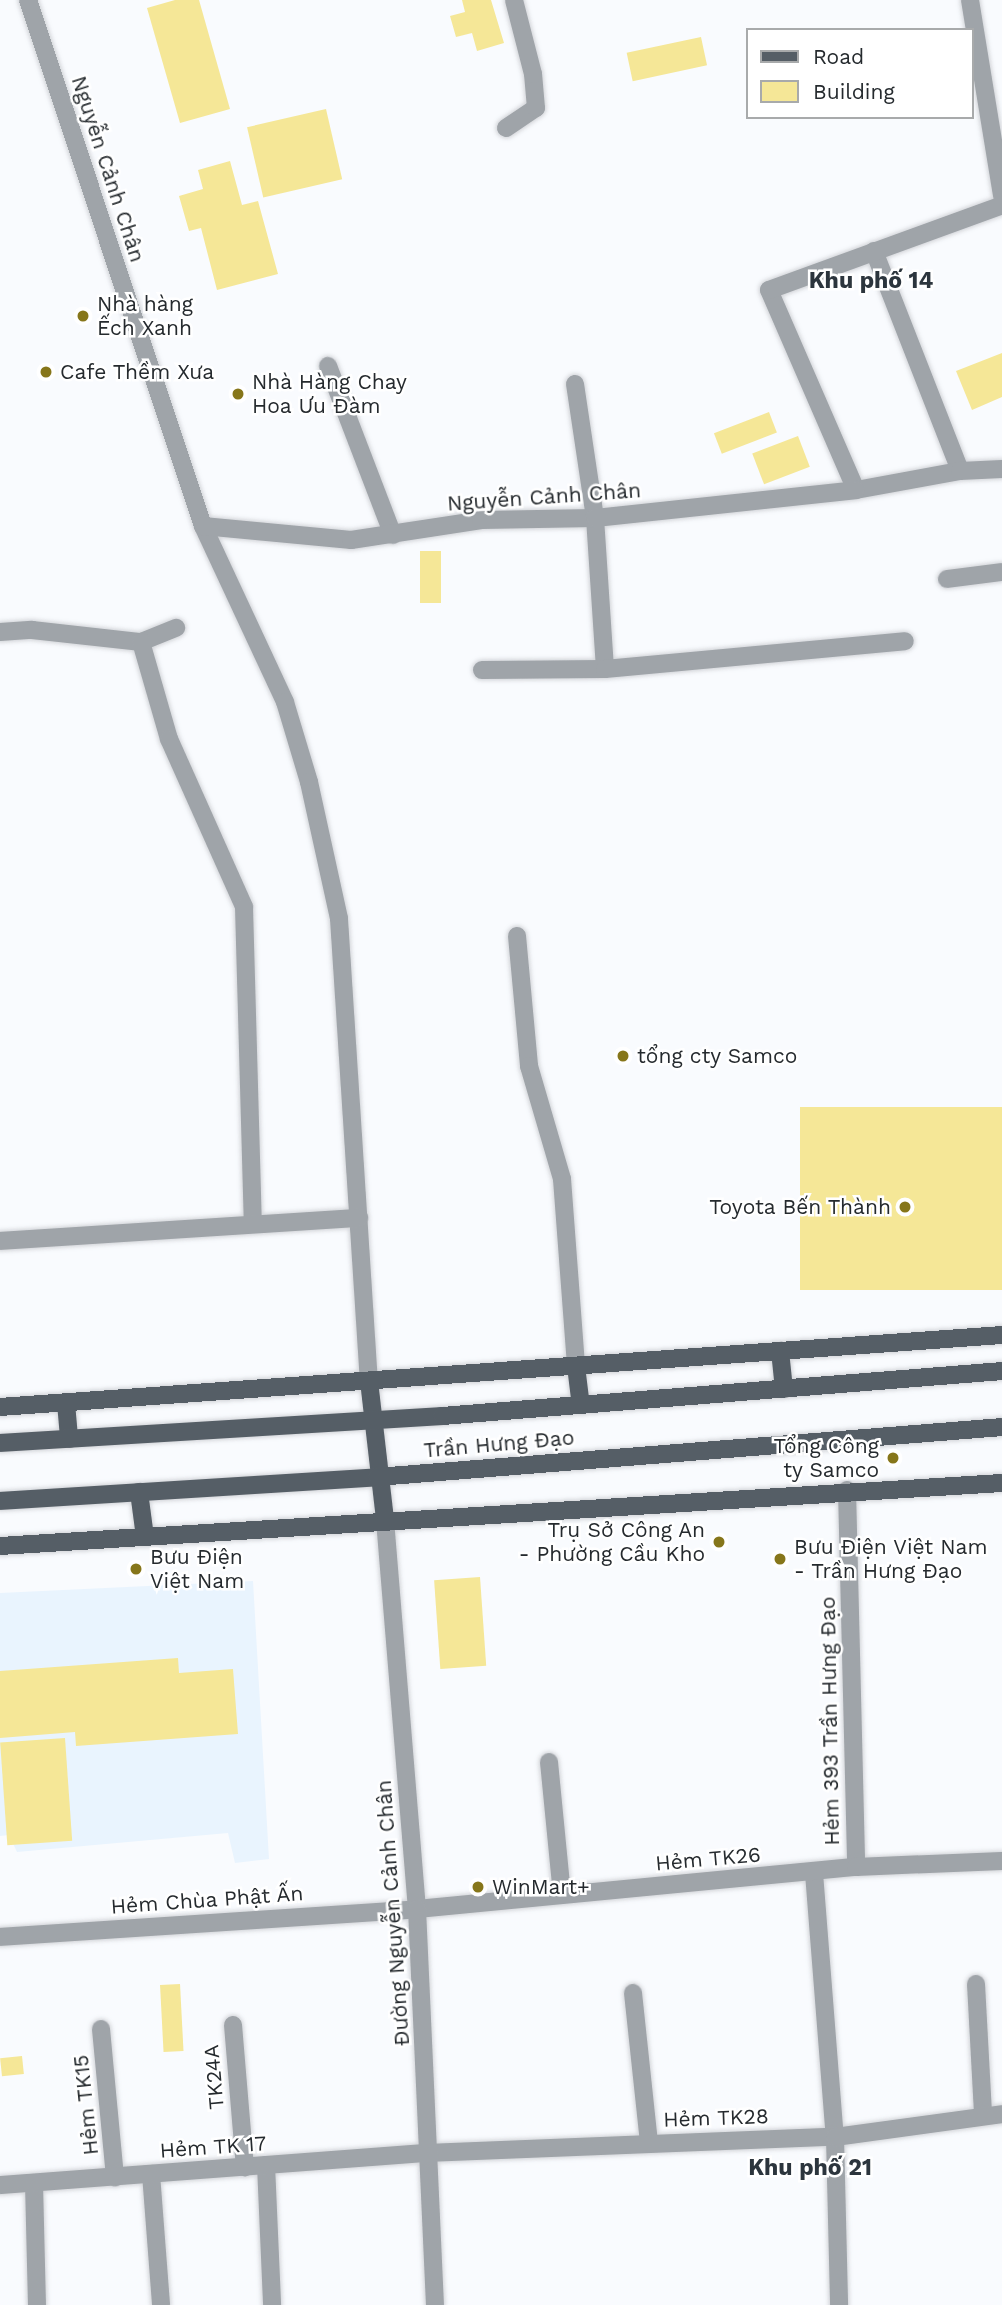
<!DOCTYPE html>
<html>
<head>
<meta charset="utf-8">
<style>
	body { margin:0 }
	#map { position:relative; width:1002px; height:2305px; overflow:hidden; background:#f9fbfe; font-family:"Work Sans",sans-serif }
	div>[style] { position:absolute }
	.built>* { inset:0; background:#e9f4fe }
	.building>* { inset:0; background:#f5e797; transform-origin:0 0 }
	.roads { filter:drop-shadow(0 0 2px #d3d5d9) drop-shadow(0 0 2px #d3d5d9) }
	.service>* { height:18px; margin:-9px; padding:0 9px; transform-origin:9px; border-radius:9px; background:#9fa4a9 }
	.minor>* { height:18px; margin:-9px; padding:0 9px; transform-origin:9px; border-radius:9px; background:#9fa4a9 }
	.tertiary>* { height:18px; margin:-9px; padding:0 9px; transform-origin:9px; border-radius:9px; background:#9fa4a9 }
	.primary>* { height:18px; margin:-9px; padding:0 9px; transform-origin:9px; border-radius:9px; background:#555e66 }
	.dots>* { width:19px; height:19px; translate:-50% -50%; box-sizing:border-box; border:4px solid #fff; border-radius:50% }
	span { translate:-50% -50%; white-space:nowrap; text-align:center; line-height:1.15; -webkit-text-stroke:5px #fff; paint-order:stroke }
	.street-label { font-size:21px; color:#252a2e }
	.poi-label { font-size:21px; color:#252a2e }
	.left { translate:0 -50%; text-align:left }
	.right { translate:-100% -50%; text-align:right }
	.neighbourhood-label { font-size:23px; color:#2c353d; font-weight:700 }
	.legend { position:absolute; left:746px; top:28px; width:228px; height:91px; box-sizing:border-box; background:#fff; border:2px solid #a8aaab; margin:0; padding:9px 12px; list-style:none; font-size:21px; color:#252a2e }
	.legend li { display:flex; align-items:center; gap:14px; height:35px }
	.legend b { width:35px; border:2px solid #a8aaab }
</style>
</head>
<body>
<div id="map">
	<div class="built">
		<div style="clip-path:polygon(253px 1581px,269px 1859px,235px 1863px,228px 1833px,17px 1852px,9px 1835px,0 1836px,0 1593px)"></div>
	</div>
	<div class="building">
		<div style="clip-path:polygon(175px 0,199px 0,230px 109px,180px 123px,147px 8px)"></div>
		<div style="clip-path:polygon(462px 0,491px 0,504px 43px,477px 51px,472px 33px,456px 37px,450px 16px,465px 12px)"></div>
		<div style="left:701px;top:37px;width:29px;height:76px;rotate:78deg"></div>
		<div style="left:326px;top:109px;width:72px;height:81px;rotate:77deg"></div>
		<div style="clip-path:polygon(230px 161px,242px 205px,258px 201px,278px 274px,217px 290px,201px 228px,189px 231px,179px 196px,203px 189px,198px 170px)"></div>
		<div style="clip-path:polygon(1002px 353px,1002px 397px,972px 410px,956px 371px)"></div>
		<div style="left:769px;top:412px;width:22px;height:59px;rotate:69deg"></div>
		<div style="left:798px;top:436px;width:33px;height:49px;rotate:69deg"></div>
		<div style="left:420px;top:551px;width:21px;height:52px"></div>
		<div style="left:1002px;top:1107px;width:183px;height:202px;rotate:90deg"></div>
		<div style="left:480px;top:1577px;width:89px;height:46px;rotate:86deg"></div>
		<div style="clip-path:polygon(178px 1658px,179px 1673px,233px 1669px,238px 1734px,76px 1746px,75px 1732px,0 1738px,0 1671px)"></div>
		<div style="left:65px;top:1738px;width:103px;height:65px;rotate:86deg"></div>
		<div style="left:180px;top:1984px;width:67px;height:20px;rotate:87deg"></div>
		<div style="left:22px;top:2056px;width:18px;height:22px;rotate:84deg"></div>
	</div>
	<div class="roads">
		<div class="service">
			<div style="left:970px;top:0;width:198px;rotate:80.7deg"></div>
			<div style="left:506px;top:128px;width:36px;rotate:-34deg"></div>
			<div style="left:536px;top:108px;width:34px;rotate:-95deg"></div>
			<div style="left:533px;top:74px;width:76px;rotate:-104.4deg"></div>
			<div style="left:874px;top:251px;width:236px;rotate:68.6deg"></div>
			<div style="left:769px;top:290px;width:218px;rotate:66.5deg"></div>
			<div style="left:856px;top:490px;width:106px;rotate:-10.4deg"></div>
			<div style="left:960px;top:471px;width:42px;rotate:-2.7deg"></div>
			<div style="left:328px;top:366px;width:181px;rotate:69deg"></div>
			<div style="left:575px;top:384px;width:135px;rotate:81.5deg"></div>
			<div style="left:595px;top:518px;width:151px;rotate:86.2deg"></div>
			<div style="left:203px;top:526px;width:194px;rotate:65deg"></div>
			<div style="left:285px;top:702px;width:84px;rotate:73.3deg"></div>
			<div style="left:309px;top:782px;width:140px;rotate:77.6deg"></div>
			<div style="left:339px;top:919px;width:463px;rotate:86.3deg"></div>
			<div style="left:947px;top:579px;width:55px;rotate:-7.3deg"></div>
			<div style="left:0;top:632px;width:32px;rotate:-4deg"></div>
			<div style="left:32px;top:630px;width:110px;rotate:6.3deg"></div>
			<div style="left:141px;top:642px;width:38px;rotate:-22deg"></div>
			<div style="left:141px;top:642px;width:101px;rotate:73.9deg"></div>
			<div style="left:169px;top:739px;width:184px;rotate:65.9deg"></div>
			<div style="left:244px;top:907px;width:314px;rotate:88.4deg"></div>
			<div style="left:482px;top:670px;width:123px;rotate:-0.5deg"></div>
			<div style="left:605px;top:669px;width:301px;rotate:-5.3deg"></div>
			<div style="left:517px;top:936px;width:131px;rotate:84.7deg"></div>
			<div style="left:529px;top:1066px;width:118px;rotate:73.7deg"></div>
			<div style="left:562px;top:1179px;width:188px;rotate:85.7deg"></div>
			<div style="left:0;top:1241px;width:360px;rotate:-3.7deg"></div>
			<div style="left:233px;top:2025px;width:143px;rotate:85.2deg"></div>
			<div style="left:101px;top:2029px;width:149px;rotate:84.6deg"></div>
			<div style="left:266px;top:2165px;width:140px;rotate:87.5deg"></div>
			<div style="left:151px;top:2174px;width:131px;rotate:85.6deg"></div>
			<div style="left:34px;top:2183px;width:122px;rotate:88.6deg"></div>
			<div style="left:0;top:2185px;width:430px;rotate:-4.3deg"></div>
		</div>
		<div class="minor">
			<div style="left:28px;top:0;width:554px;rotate:71.6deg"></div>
			<div style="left:203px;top:526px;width:149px;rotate:5.4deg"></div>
			<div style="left:351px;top:540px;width:132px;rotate:-8.7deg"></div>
			<div style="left:481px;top:520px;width:114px;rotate:-1deg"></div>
			<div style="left:595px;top:518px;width:262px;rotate:-6.1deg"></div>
			<div style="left:769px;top:290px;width:248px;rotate:-20deg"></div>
			<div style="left:847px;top:1490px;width:377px;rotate:88.6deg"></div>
			<div style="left:549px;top:1762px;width:133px;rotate:84.4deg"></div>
			<div style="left:814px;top:1873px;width:265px;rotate:85.5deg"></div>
			<div style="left:835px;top:2137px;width:168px;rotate:88.6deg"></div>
			<div style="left:0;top:1937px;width:418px;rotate:-3.8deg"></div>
			<div style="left:417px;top:1909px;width:441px;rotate:-5.5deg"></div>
			<div style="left:856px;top:1867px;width:146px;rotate:-2.4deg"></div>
			<div style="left:976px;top:1984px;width:130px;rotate:86.9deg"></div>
			<div style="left:633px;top:1993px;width:151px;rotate:83.9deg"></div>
			<div style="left:429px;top:2153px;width:406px;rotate:-2.3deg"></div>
			<div style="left:835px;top:2137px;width:169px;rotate:-7.8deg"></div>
		</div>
		<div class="tertiary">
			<div style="left:385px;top:1520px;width:390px;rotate:85.3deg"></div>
			<div style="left:417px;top:1909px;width:396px;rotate:87.4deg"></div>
		</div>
		<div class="primary">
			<div style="left:780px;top:1351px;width:38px;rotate:84deg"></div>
			<div style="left:576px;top:1366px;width:39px;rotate:83deg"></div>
			<div style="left:369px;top:1381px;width:140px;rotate:83.4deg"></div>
			<div style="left:66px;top:1403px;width:36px;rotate:85deg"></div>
			<div style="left:0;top:1407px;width:1005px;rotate:-4.11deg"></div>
			<div style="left:0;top:1443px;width:443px;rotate:-3.5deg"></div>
			<div style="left:442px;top:1416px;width:562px;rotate:-4.59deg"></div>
			<div style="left:139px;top:1492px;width:45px;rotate:82.4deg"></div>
			<div style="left:0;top:1501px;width:378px;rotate:-3.6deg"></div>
			<div style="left:377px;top:1477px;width:627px;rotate:-4.57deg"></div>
			<div style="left:0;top:1546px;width:1004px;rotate:-3.6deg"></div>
		</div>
	</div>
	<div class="dots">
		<div style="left:83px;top:316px;background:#86761a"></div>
		<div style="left:46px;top:372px;background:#86761a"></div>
		<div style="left:238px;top:394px;background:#86761a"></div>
		<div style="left:623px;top:1056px;background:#86761a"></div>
		<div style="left:905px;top:1207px;background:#86761a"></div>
		<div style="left:893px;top:1458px;background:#86761a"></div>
		<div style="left:719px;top:1542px;background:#86761a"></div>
		<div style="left:780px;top:1559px;background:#86761a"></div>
		<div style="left:136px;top:1569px;background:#86761a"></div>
		<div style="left:478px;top:1887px;background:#86761a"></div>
	</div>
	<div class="street-label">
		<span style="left:108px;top:169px;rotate:72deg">Nguyễn Cảnh Chân</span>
		<span style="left:544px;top:497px;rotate:-4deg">Nguyễn Cảnh Chân</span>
		<span style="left:499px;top:1444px;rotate:-5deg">Trần Hưng Đạo</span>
		<span style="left:830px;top:1721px;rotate:-91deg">Hẻm 393 Trần Hưng Ðạo</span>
		<span style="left:708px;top:1859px;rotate:-5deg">Hẻm TK26</span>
		<span style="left:207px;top:1900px;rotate:-4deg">Hẻm Chùa Phật Ấn</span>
		<span style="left:393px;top:1913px;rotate:-94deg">Đường Nguyễn Cảnh Chân</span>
		<span style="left:214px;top:2077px;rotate:-95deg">TK24A</span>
		<span style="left:86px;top:2105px;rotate:-96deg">Hẻm TK15</span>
		<span style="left:716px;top:2118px;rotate:-2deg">Hẻm TK28</span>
		<span style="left:213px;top:2147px;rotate:-4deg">Hẻm TK 17</span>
	</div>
	<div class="poi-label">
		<span class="left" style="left:97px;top:316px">Nhà hàng<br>Ếch Xanh</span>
		<span class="left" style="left:60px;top:372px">Cafe Thềm Xưa</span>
		<span class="left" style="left:252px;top:394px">Nhà Hàng Chay<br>Hoa Ưu Đàm</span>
		<span class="left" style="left:637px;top:1056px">tổng cty Samco</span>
		<span class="right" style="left:891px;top:1207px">Toyota Bến Thành</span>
		<span class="right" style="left:879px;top:1458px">Tổng Công<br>ty Samco</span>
		<span class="right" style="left:705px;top:1542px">Trụ Sở Công An<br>- Phường Cầu Kho</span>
		<span class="left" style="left:794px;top:1559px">Bưu Điện Việt Nam<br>- Trần Hưng Đạo</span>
		<span class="left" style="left:150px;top:1569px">Bưu Điện<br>Việt Nam</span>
		<span class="left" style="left:492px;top:1887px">WinMart+</span>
	</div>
	<div class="neighbourhood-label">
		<span style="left:871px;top:281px">Khu phố 14</span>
		<span style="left:810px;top:2168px">Khu phố 21</span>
	</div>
	<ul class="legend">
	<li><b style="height:9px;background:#555e66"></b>Road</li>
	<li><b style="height:19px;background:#f5e797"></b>Building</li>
	</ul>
</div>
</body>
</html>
